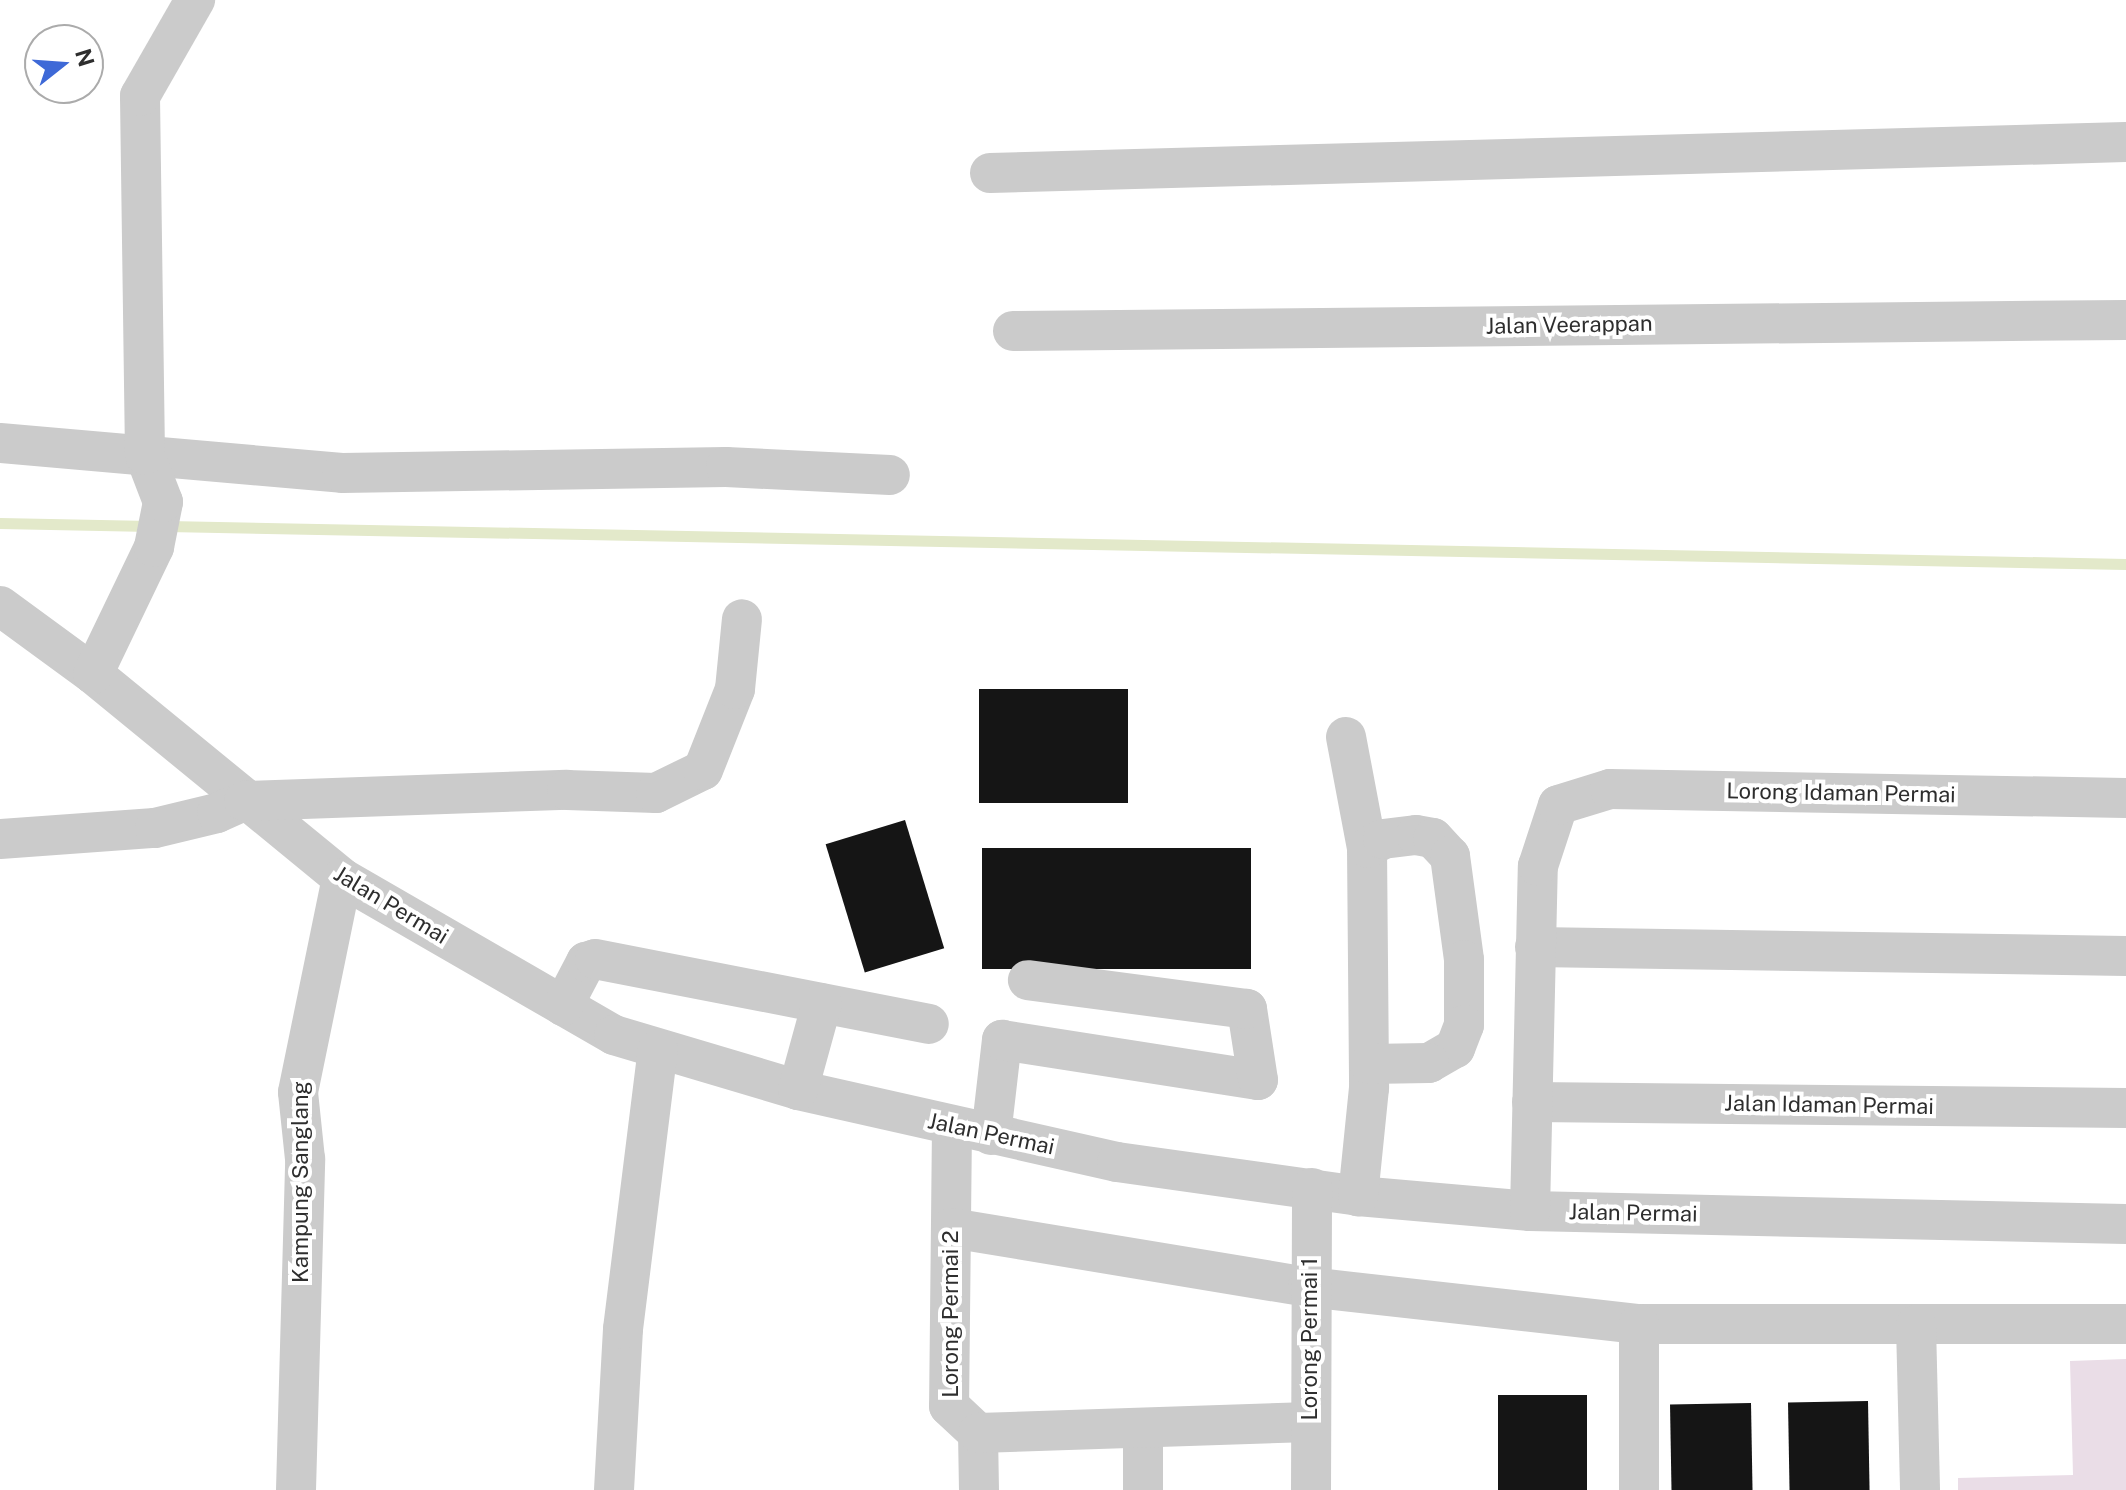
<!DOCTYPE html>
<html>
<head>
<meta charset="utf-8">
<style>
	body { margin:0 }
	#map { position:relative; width:2126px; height:1490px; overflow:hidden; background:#fff; font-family:"Public Sans",sans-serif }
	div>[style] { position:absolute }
	.green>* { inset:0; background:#eadde7 }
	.stream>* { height:11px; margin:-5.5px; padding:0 5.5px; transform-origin:5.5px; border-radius:5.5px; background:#e3e9ca }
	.building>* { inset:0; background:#151515; transform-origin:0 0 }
	.minor>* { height:40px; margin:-20px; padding:0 20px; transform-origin:20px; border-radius:20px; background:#cbcbcb }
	span { translate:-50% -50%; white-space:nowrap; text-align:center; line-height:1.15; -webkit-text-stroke:8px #fff; paint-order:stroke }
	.street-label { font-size:22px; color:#2e2e2e }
	.north { position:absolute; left:24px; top:24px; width:80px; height:80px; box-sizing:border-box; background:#fff; border:2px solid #ababab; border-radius:50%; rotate:73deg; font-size:22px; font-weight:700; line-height:32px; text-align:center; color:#2e2e2e }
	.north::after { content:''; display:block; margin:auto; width:28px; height:36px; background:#3e69d7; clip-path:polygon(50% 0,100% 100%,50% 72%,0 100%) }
</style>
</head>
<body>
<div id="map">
	<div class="green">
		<div style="clip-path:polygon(2126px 1359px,2126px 1490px,1958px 1490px,1958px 1478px,2073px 1475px,2070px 1361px)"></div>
	</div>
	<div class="stream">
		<div style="left:0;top:523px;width:150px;rotate:1.1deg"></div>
		<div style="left:167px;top:526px;width:1959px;rotate:1.11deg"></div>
	</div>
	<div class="building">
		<div style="left:979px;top:689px;width:149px;height:114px"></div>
		<div style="left:905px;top:820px;width:134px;height:83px;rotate:73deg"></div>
		<div style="left:982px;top:848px;width:269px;height:121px"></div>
		<div style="left:1498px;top:1395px;width:89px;height:95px"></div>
		<div style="left:1868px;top:1401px;width:89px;height:80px;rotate:89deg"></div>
		<div style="left:1751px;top:1403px;width:87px;height:81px;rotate:89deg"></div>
	</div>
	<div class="minor">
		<div style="left:990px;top:173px;width:1136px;rotate:-1.56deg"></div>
		<div style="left:1013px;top:331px;width:1113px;rotate:-0.57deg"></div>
		<div style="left:0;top:443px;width:343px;rotate:5deg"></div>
		<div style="left:342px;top:473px;width:384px;rotate:-0.9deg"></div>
		<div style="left:726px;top:467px;width:164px;rotate:2.8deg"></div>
		<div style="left:0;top:606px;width:115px;rotate:36.2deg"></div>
		<div style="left:93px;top:674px;width:322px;rotate:39.3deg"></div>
		<div style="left:342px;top:878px;width:314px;rotate:30deg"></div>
		<div style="left:614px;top:1035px;width:192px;rotate:16.6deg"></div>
		<div style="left:798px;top:1090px;width:327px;rotate:12.7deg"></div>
		<div style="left:1117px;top:1162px;width:243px;rotate:8deg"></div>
		<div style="left:1358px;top:1196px;width:173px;rotate:5deg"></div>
		<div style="left:1530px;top:1211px;width:596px;rotate:1.25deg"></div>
		<div style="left:93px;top:674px;width:141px;rotate:-64.3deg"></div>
		<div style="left:154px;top:547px;width:46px;rotate:-78.7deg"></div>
		<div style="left:163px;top:502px;width:50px;rotate:-111deg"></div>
		<div style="left:145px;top:455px;width:359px;rotate:-90.8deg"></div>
		<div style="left:140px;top:96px;width:111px;rotate:-60.2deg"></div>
		<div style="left:1346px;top:737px;width:113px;rotate:79.3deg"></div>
		<div style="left:1367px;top:848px;width:240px;rotate:89.5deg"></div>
		<div style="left:1369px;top:1088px;width:109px;rotate:95.8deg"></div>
		<div style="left:0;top:839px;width:155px;rotate:-4.1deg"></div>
		<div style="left:155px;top:828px;width:64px;rotate:-13.6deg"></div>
		<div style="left:217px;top:813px;width:30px;rotate:-24deg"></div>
		<div style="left:244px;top:801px;width:323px;rotate:-2deg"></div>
		<div style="left:567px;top:790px;width:89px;rotate:1.9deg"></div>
		<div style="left:656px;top:793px;width:52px;rotate:-26.1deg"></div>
		<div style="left:703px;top:770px;width:87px;rotate:-68.4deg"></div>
		<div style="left:735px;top:689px;width:70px;rotate:-84.3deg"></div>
		<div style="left:1367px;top:848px;width:18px;rotate:-29deg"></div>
		<div style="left:1383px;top:839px;width:33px;rotate:-7deg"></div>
		<div style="left:1416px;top:835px;width:17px;rotate:10deg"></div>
		<div style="left:1433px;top:838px;width:25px;rotate:47deg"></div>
		<div style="left:1450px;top:856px;width:105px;rotate:82.3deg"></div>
		<div style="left:1464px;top:960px;width:65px;rotate:90deg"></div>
		<div style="left:1464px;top:1025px;width:25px;rotate:111deg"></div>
		<div style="left:1455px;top:1048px;width:30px;rotate:150deg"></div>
		<div style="left:1429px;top:1063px;width:60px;rotate:179deg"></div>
		<div style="left:1535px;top:947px;width:591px;rotate:0.87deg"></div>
		<div style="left:563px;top:1006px;width:50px;rotate:-62.4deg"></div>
		<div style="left:586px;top:962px;width:9px;rotate:-18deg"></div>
		<div style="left:595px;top:959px;width:340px;rotate:11deg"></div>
		<div style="left:798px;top:1090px;width:90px;rotate:-74.6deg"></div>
		<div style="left:1532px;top:1102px;width:594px;rotate:0.58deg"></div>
		<div style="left:952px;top:1126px;width:280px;rotate:90.6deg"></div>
		<div style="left:949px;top:1406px;width:40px;rotate:43deg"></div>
		<div style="left:978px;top:1433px;width:57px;rotate:89deg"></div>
		<div style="left:991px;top:1135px;width:96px;rotate:-83.4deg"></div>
		<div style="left:1002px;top:1040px;width:259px;rotate:8.9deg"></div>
		<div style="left:1258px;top:1080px;width:72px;rotate:-98.8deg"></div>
		<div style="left:1247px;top:1009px;width:221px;rotate:-172.5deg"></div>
		<div style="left:1530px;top:1211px;width:345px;rotate:-88.7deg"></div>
		<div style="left:1538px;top:866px;width:64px;rotate:-71.8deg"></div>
		<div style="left:1558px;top:805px;width:54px;rotate:-17.1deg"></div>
		<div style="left:1610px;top:789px;width:516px;rotate:1deg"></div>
		<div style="left:951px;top:1228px;width:362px;rotate:9.4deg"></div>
		<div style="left:1308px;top:1287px;width:333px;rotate:6.4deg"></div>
		<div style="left:1639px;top:1324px;width:487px"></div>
		<div style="left:1639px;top:1324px;width:166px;rotate:90deg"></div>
		<div style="left:1916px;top:1325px;width:165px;rotate:88.6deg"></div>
		<div style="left:1143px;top:1428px;width:62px;rotate:90deg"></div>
		<div style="left:978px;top:1433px;width:332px;rotate:-1.9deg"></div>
		<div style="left:296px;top:1490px;width:331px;rotate:-88.4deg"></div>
		<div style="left:305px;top:1159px;width:67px;rotate:-96deg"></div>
		<div style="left:298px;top:1092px;width:218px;rotate:-78.4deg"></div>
		<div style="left:614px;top:1490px;width:161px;rotate:-86.8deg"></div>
		<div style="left:623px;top:1329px;width:282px;rotate:-82.9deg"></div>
		<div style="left:1311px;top:1490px;width:302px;rotate:-89.8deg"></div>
	</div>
	<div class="street-label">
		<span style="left:1569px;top:325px;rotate:-1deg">Jalan Veerappan</span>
		<span style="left:1841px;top:793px;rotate:1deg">Lorong Idaman Permai</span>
		<span style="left:391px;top:905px;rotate:31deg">Jalan Permai</span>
		<span style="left:1829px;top:1105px;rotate:1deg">Jalan Idaman Permai</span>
		<span style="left:991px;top:1134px;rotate:12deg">Jalan Permai</span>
		<span style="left:301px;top:1182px;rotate:-90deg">Kampung Sanglang</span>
		<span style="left:1633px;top:1213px;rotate:1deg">Jalan Permai</span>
		<span style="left:951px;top:1314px;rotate:-90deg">Lorong Permai 2</span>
		<span style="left:1310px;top:1339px;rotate:-90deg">Lorong Permai 1</span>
	</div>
	<div class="north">N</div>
</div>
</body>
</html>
